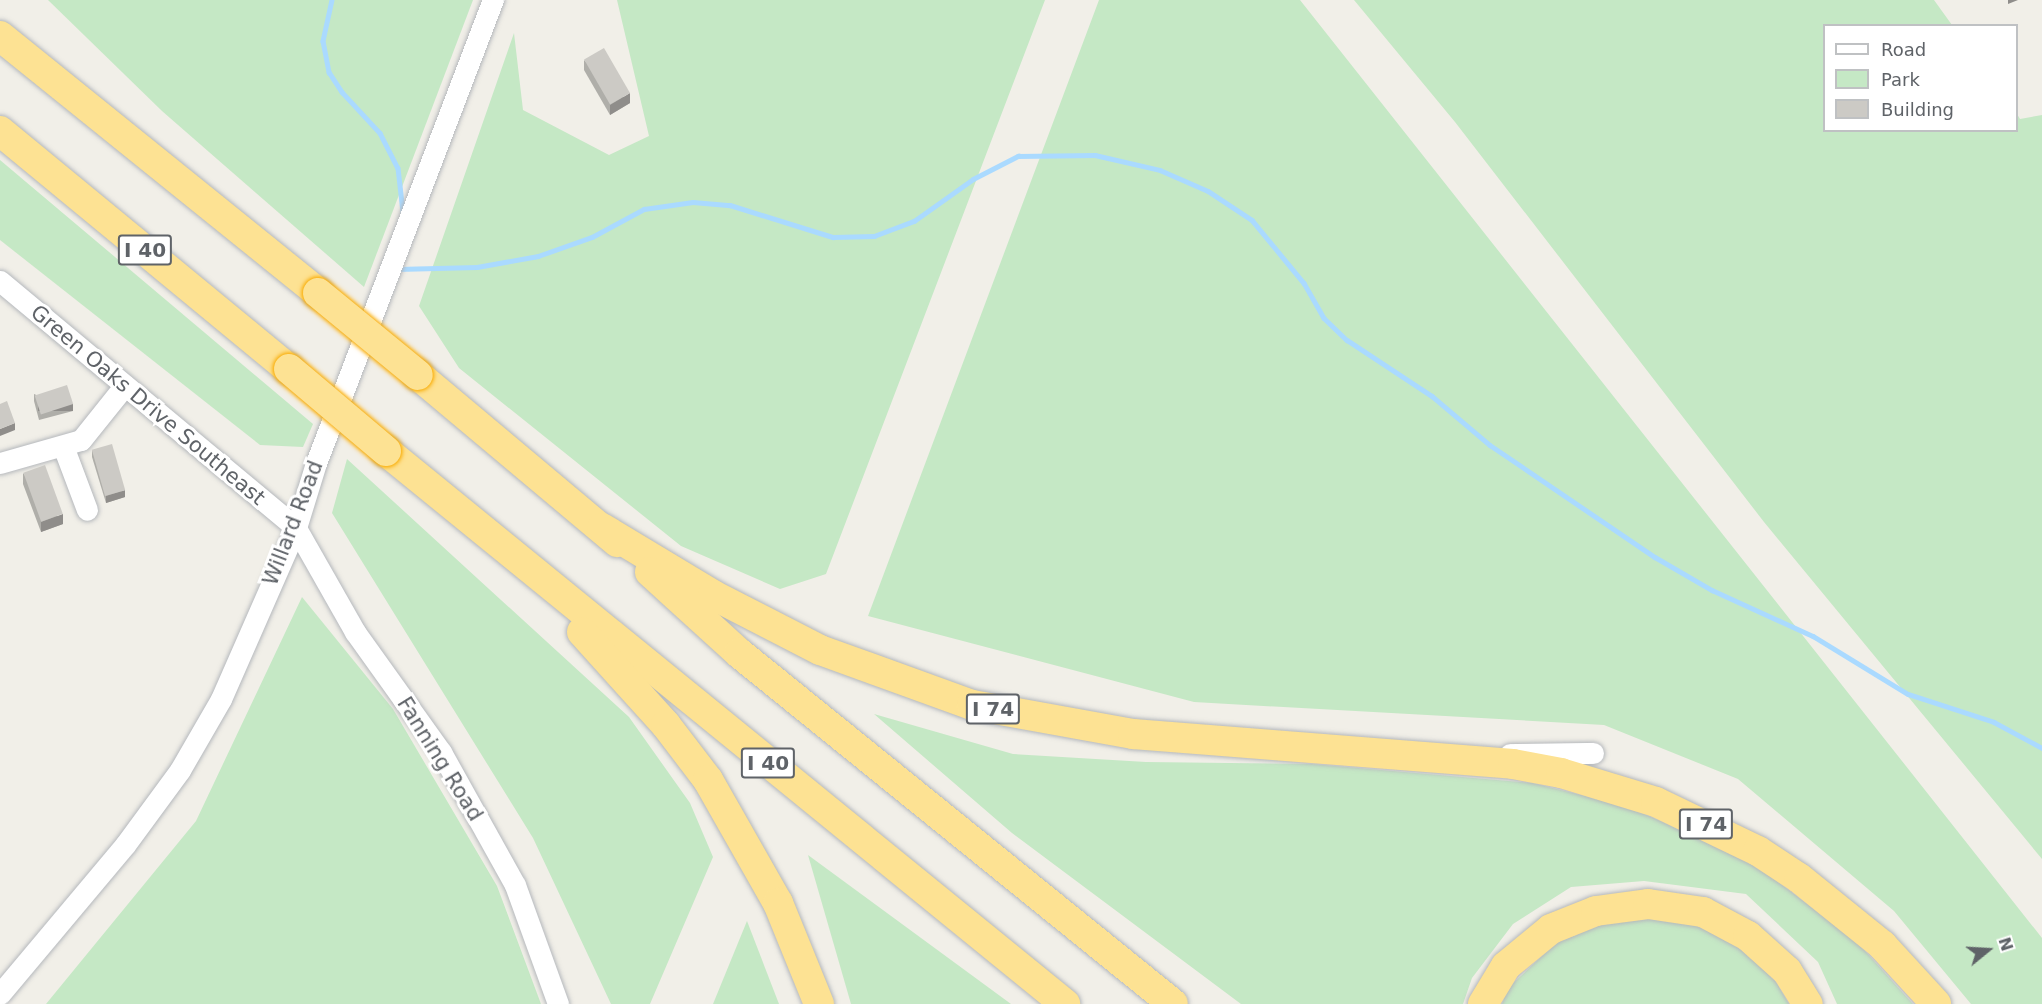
<!DOCTYPE html>
<html>
<head>
<meta charset="utf-8">
<style>
	body { margin:0 }
	#map { position:relative; width:2042px; height:1004px; overflow:hidden; background:#f1efe8; font-family:"DejaVu Sans",sans-serif }
	div>[style] { position:absolute }
	.green>* { inset:0; background:#c5e8c5 }
	.stream>* { height:4.5px; margin:-2.25px; padding:0 2.25px; transform-origin:2.25px; border-radius:2.25px; background:#aadaff }
	.roads { filter:drop-shadow(0 0 2px #b5b8bc) drop-shadow(0 0 2px #b5b8bc) }
	.minor>* { height:21px; margin:-10.5px; padding:0 10.5px; transform-origin:10.5px; border-radius:10.5px; background:#fff }
	.highway>* { height:30px; margin:-15px; padding:0 15px; transform-origin:15px; border-radius:15px; background:#fde293 }
	.bridges { filter:drop-shadow(0 0 2px #f9ab00) drop-shadow(0 0 2px #f9ab00) }
	.highway-bridge>* { height:30px; margin:-15px; padding:0 15px; transform-origin:15px; border-radius:15px; background:#fde293 }
	.wall>* { inset:0; background:#afaea9 }
	.shaded-wall>* { inset:0; background:#8f8d8a; transform-origin:0 0 }
	.building>* { inset:0; background:#cccac5; transform-origin:0 0 }
	span { translate:-50% -50%; white-space:nowrap; text-align:center; line-height:1.15; -webkit-text-stroke:6px #fff; paint-order:stroke }
	.shield-label span { padding:2px 4px; background:#fff; border:2px solid; border-radius:4px; -webkit-text-stroke-width:0 }
	.shield-label { font-size:20px; color:#5f6368; font-weight:700 }
	.street-label { font-size:21px; color:#5f6368 }
	.legend { position:absolute; left:1823px; top:24px; width:195px; height:108px; box-sizing:border-box; background:#fff; border:2px solid #bfc1c3; margin:0; padding:8px 10px; list-style:none; font-size:18px; color:#5f6368 }
	.legend li { display:flex; align-items:center; gap:12px; height:30px }
	.legend b { width:30px; border:2px solid #bfc1c3 }
	.north { position:absolute; left:1958px; top:920px; width:60px; height:60px; -webkit-text-stroke:4px #fff; paint-order:stroke; rotate:72deg; font-size:16px; font-weight:700; line-height:24px; text-align:center; color:#5f6368 }
	.north::after { content:''; display:block; margin:auto; width:21px; height:27px; background:#5f6368; clip-path:polygon(50% 0,100% 100%,50% 72%,0 100%) }
</style>
</head>
<body>
<div id="map">
	<div class="green">
		<div style="clip-path:polygon(48px 0,473px 0,364px 287px,162px 111px)"></div>
		<div style="clip-path:polygon(617px 0,1045px 0,826px 574px,780px 589px,681px 546px,459px 368px,419px 306px,514px 33px,523px 110px,609px 155px,649px 136px)"></div>
		<div style="clip-path:polygon(1099px 0,1300px 0,2042px 938px,2042px 1004px,1971px 1004px,1894px 911px,1738px 779px,1604px 725px,1194px 702px,868px 616px)"></div>
		<div style="clip-path:polygon(1354px 0,1934px 0,1952px 25px,1824px 26px,1824px 130px,2016px 130px,2017px 114px,2020px 119px,2042px 115px,2042px 859px,1764px 522px,1455px 122px)"></div>
		<div style="clip-path:polygon(0 160px,313px 424px,303px 447px,260px 445px,0 240px)"></div>
		<div style="clip-path:polygon(347px 459px,629px 717px,690px 803px,713px 857px,650px 1004px,611px 1004px,533px 838px,332px 513px)"></div>
		<div style="clip-path:polygon(302px 597px,393px 709px,497px 886px,541px 1004px,46px 1004px,196px 821px)"></div>
		<div style="clip-path:polygon(874px 714px,1013px 754px,1146px 762px,1312px 764px,1532px 783px,1626px 806px,1749px 860px,1856px 941px,1913px 1004px,1837px 1004px,1818px 962px,1746px 894px,1644px 881px,1571px 887px,1513px 924px,1472px 978px,1463px 1004px,1241px 1004px,1012px 833px)"></div>
		<div style="clip-path:polygon(808px 855px,1011px 1004px,851px 1004px)"></div>
		<div style="clip-path:polygon(1623px 916px,1681px 917px,1730px 936px,1776px 982px,1789px 1004px,1502px 1004px,1508px 988px,1556px 943px)"></div>
		<div style="clip-path:polygon(747px 921px,779px 1004px,713px 1004px)"></div>
	</div>
	<div class="stream">
		<div style="left:332px;top:0;width:42px;rotate:102.4deg"></div>
		<div style="left:323px;top:41px;width:32px;rotate:79deg"></div>
		<div style="left:329px;top:72px;width:24px;rotate:57deg"></div>
		<div style="left:342px;top:92px;width:56px;rotate:47.2deg"></div>
		<div style="left:380px;top:133px;width:39px;rotate:63deg"></div>
		<div style="left:398px;top:168px;width:44px;rotate:83.5deg"></div>
		<div style="left:397px;top:269px;width:80px;rotate:-1.4deg"></div>
		<div style="left:477px;top:267px;width:62px;rotate:-10.2deg"></div>
		<div style="left:538px;top:256px;width:57px;rotate:-19.4deg"></div>
		<div style="left:592px;top:237px;width:59px;rotate:-28.3deg"></div>
		<div style="left:644px;top:209px;width:49px;rotate:-8.1deg"></div>
		<div style="left:693px;top:202px;width:37px;rotate:5deg"></div>
		<div style="left:730px;top:205px;width:108px;rotate:17.3deg"></div>
		<div style="left:833px;top:237px;width:41px;rotate:-1.4deg"></div>
		<div style="left:874px;top:236px;width:43px;rotate:-20.6deg"></div>
		<div style="left:914px;top:221px;width:72px;rotate:-35.4deg"></div>
		<div style="left:973px;top:179px;width:51px;rotate:-27.1deg"></div>
		<div style="left:1018px;top:156px;width:77px;rotate:-0.7deg"></div>
		<div style="left:1095px;top:155px;width:67px;rotate:13deg"></div>
		<div style="left:1160px;top:170px;width:52px;rotate:23.6deg"></div>
		<div style="left:1208px;top:191px;width:53px;rotate:33.4deg"></div>
		<div style="left:1252px;top:220px;width:82px;rotate:50.5deg"></div>
		<div style="left:1304px;top:283px;width:40px;rotate:60.3deg"></div>
		<div style="left:1324px;top:318px;width:32px;rotate:44deg"></div>
		<div style="left:1347px;top:340px;width:102px;rotate:33.4deg"></div>
		<div style="left:1432px;top:396px;width:76px;rotate:40.2deg"></div>
		<div style="left:1490px;top:445px;width:199px;rotate:34.2deg"></div>
		<div style="left:1655px;top:557px;width:66px;rotate:30.1deg"></div>
		<div style="left:1712px;top:590px;width:111px;rotate:24.5deg"></div>
		<div style="left:1813px;top:636px;width:111px;rotate:31.4deg"></div>
		<div style="left:1908px;top:694px;width:90px;rotate:18deg"></div>
		<div style="left:1994px;top:722px;width:55px;rotate:28.4deg"></div>
	</div>
	<div class="roads">
		<div class="minor">
			<div style="left:0;top:281px;width:386px;rotate:39.8deg"></div>
			<div style="left:296px;top:528px;width:120px;rotate:60.4deg"></div>
			<div style="left:355px;top:632px;width:148px;rotate:54.4deg"></div>
			<div style="left:441px;top:752px;width:152px;rotate:60.9deg"></div>
			<div style="left:515px;top:885px;width:127px;rotate:70.1deg"></div>
			<div style="left:63px;top:446px;width:68px;rotate:69.4deg"></div>
			<div style="left:0;top:463px;width:84px;rotate:-15.9deg"></div>
			<div style="left:81px;top:440px;width:70px;rotate:-51.3deg"></div>
			<div style="left:1510px;top:754px;width:83px;rotate:-0.7deg"></div>
			<div style="left:0;top:994px;width:194px;rotate:-50deg"></div>
			<div style="left:125px;top:845px;width:93px;rotate:-53.7deg"></div>
			<div style="left:180px;top:770px;width:82px;rotate:-60deg"></div>
			<div style="left:221px;top:699px;width:187px;rotate:-66.3deg"></div>
			<div style="left:296px;top:528px;width:68px;rotate:-72.9deg"></div>
			<div style="left:316px;top:463px;width:496px;rotate:-69.1deg"></div>
		</div>
		<div class="highway">
			<div style="left:0;top:36px;width:409px;rotate:38.9deg"></div>
			<div style="left:0;top:131px;width:374px;rotate:39.5deg"></div>
			<div style="left:418px;top:375px;width:260px;rotate:40deg"></div>
			<div style="left:386px;top:451px;width:876px;rotate:39.16deg"></div>
			<div style="left:602px;top:528px;width:130px;rotate:31.1deg"></div>
			<div style="left:713px;top:595px;width:120px;rotate:27.2deg"></div>
			<div style="left:820px;top:650px;width:162px;rotate:19.9deg"></div>
			<div style="left:972px;top:705px;width:164px;rotate:10.2deg"></div>
			<div style="left:1133px;top:734px;width:381px;rotate:4.5deg"></div>
			<div style="left:1513px;top:764px;width:49px;rotate:10.6deg"></div>
			<div style="left:1561px;top:773px;width:99px;rotate:17deg"></div>
			<div style="left:1656px;top:802px;width:113px;rotate:25.7deg"></div>
			<div style="left:1758px;top:851px;width:49px;rotate:33.4deg"></div>
			<div style="left:1799px;top:878px;width:107px;rotate:38.9deg"></div>
			<div style="left:1882px;top:945px;width:80px;rotate:47.5deg"></div>
			<div style="left:650px;top:572px;width:120px;rotate:42.3deg"></div>
			<div style="left:739px;top:653px;width:558px;rotate:38.96deg"></div>
			<div style="left:582px;top:632px;width:125px;rotate:47.9deg"></div>
			<div style="left:666px;top:725px;width:69px;rotate:52.6deg"></div>
			<div style="left:708px;top:780px;width:142px;rotate:60.4deg"></div>
			<div style="left:778px;top:903px;width:109px;rotate:67.9deg"></div>
			<div style="left:1483px;top:1004px;width:44px;rotate:-58.8deg"></div>
			<div style="left:1506px;top:966px;width:58px;rotate:-39.4deg"></div>
			<div style="left:1551px;top:929px;width:48px;rotate:-21.8deg"></div>
			<div style="left:1596px;top:911px;width:52px;rotate:-7.7deg"></div>
			<div style="left:1648px;top:904px;width:56px;rotate:8.3deg"></div>
			<div style="left:1703px;top:912px;width:51px;rotate:28.1deg"></div>
			<div style="left:1748px;top:936px;width:52px;rotate:41.9deg"></div>
			<div style="left:1787px;top:971px;width:39px;rotate:58deg"></div>
		</div>
	</div>
	<div class="bridges">
		<div class="highway-bridge">
			<div style="left:318px;top:293px;width:129px;rotate:39.4deg"></div>
			<div style="left:289px;top:369px;width:127px;rotate:40.2deg"></div>
		</div>
	</div>
	<div class="wall">
		<div style="clip-path:polygon(584px 60px,630px 103px,610px 115px,584px 70px)"></div>
		<div style="clip-path:polygon(34px 394px,73px 411px,39px 420px,34px 401px)"></div>
		<div style="clip-path:polygon(92px 450px,125px 497px,106px 503px,92px 457px)"></div>
		<div style="clip-path:polygon(23px 473px,63px 524px,41px 532px,23px 484px)"></div>
	</div>
	<div class="shaded-wall">
		<div style="clip-path:polygon(2008px 0,2018px 0,2008px 4px)"></div>
		<div style="clip-path:polygon(630px 93px,630px 103px,610px 115px,610px 105px)"></div>
		<div style="left:73px;top:404px;width:7px;height:35px;rotate:90deg"></div>
		<div style="clip-path:polygon(15px 423px,15px 430px,0 436px,0 429px)"></div>
		<div style="clip-path:polygon(125px 490px,125px 497px,106px 503px,106px 496px)"></div>
		<div style="clip-path:polygon(63px 514px,63px 524px,41px 532px,41px 522px)"></div>
	</div>
	<div class="building">
		<div style="left:604px;top:48px;width:52px;height:23px;rotate:60deg"></div>
		<div style="left:67px;top:385px;width:20px;height:34px;rotate:72deg"></div>
		<div style="clip-path:polygon(7px 401px,15px 423px,0 429px,0 404px)"></div>
		<div style="left:112px;top:444px;width:48px;height:21px;rotate:74deg"></div>
		<div style="left:45px;top:465px;width:52px;height:23px;rotate:70deg"></div>
	</div>
	<div class="shield-label">
		<span style="left:145px;top:250px">I 40</span>
		<span style="left:993px;top:709px">I 74</span>
		<span style="left:768px;top:763px">I 40</span>
		<span style="left:1706px;top:824px">I 74</span>
	</div>
	<div class="street-label">
		<span style="left:148px;top:405px;rotate:40deg">Green Oaks Drive Southeast</span>
		<span style="left:293px;top:523px;rotate:-69deg">Willard Road</span>
		<span style="left:440px;top:759px;rotate:58deg">Fanning Road</span>
	</div>
	<ul class="legend">
	<li><b style="height:8px;background:#fff"></b>Road</li>
	<li><b style="height:16px;background:#c5e8c5"></b>Park</li>
	<li><b style="height:16px;background:#cccac5"></b>Building</li>
	</ul>
	<div class="north">N</div>
</div>
</body>
</html>
